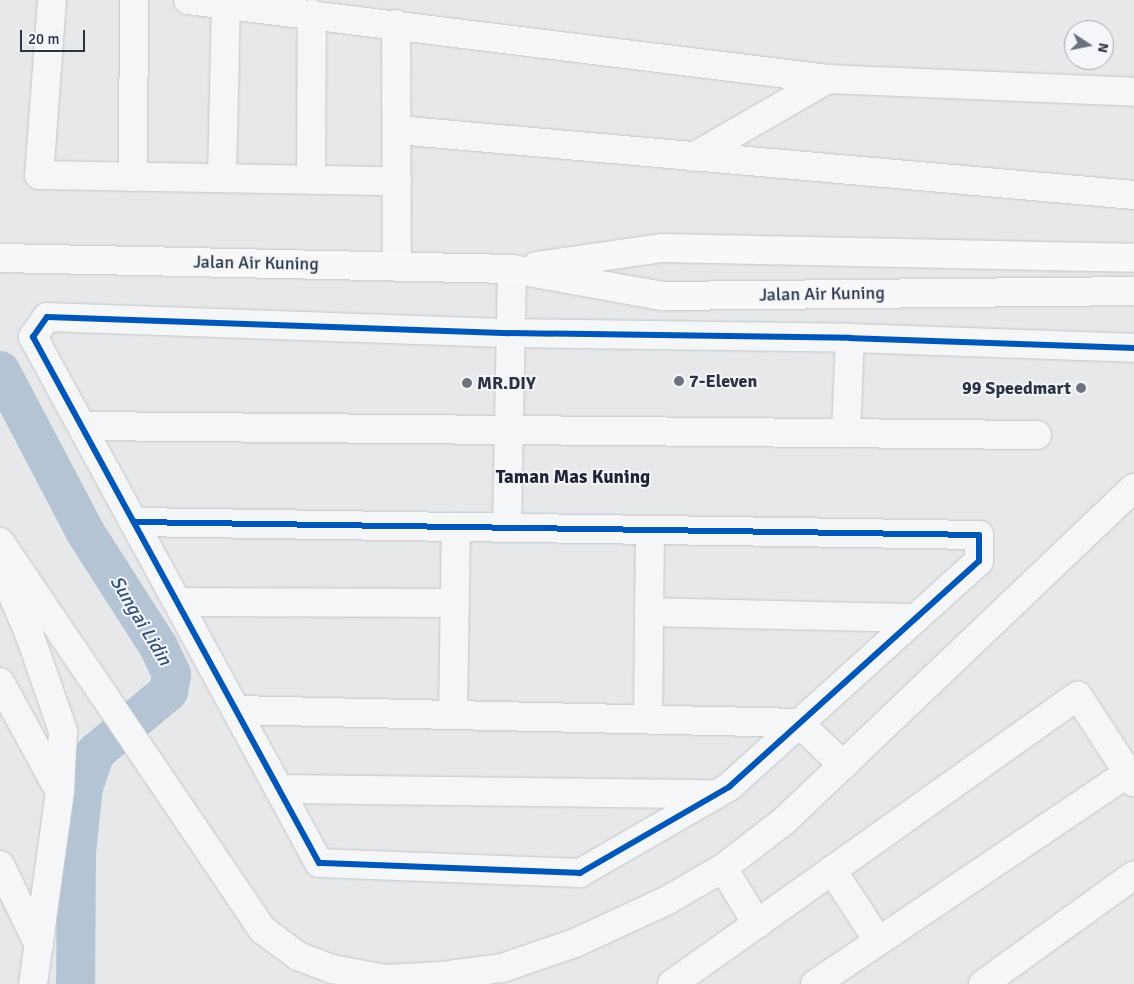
<!DOCTYPE html>
<html>
<head>
<meta charset="utf-8">
<style>
	body { margin:0 }
	#map { position:relative; width:1134px; height:984px; overflow:hidden; background:#e6e8ea; font-family:Signika,sans-serif }
	div>[style] { position:absolute }
	.river>* { height:39px; margin:-19.5px; padding:0 19.5px; transform-origin:19.5px; border-radius:19.5px; background:#b4c4d5 }
	.roads { filter:drop-shadow(0 0 1px #c4c6c8) drop-shadow(0 0 1px #c4c6c8) }
	.minor>* { height:28px; margin:-14px; padding:0 14px; transform-origin:14px; border-radius:14px; background:#f5f6f7 }
	.major>* { height:28px; margin:-14px; padding:0 14px; transform-origin:14px; border-radius:14px; background:#f8f8f8 }
	.cycleway>* { height:6px; margin:-3px; padding:0 3px; transform-origin:3px; border-radius:3px; background:#0057b8 }
	.dots>* { width:14px; height:14px; translate:-50% -50%; box-sizing:border-box; border:2px solid #f4f6f9; border-radius:50% }
	span { translate:-50% -50%; white-space:nowrap; text-align:center; line-height:1.15; -webkit-text-stroke:4px #f4f6f9; paint-order:stroke }
	.street-label { font-size:18px; color:#2b3445 }
	.poi-label { font-size:18px; color:#2b3445; font-weight:700 }
	.left { translate:0 -50%; text-align:left }
	.right { translate:-100% -50%; text-align:right }
	.neighbourhood-label { font-size:19px; color:#1d2536; font-weight:700 }
	.water-label { font-size:19px; color:#34527a; font-style:italic }
	.north { position:absolute; left:1064px; top:20px; width:50px; height:50px; box-sizing:border-box; background:#f4f6f9; border:1px solid #a4a8b1; border-radius:50%; rotate:101deg; font-size:14px; font-weight:700; line-height:20px; text-align:center; color:#2b3445 }
	.north::after { content:''; display:block; margin:auto; width:18px; height:22px; background:#6c737f; clip-path:polygon(50% 0,100% 100%,50% 72%,0 100%) }
	.scale { position:absolute; left:20px; top:30px; width:65px; height:22px; box-sizing:border-box; border:2px solid #2b3445; border-top:0; padding-left:6px; font-size:15px; line-height:18px; white-space:nowrap; color:#2b3445; -webkit-text-stroke:4px #f4f6f9; paint-order:stroke }
</style>
</head>
<body>
<div id="map">
	<div class="river">
		<div style="left:0;top:370px;width:183px;rotate:62.3deg"></div>
		<div style="left:85px;top:532px;width:135px;rotate:57.4deg"></div>
		<div style="left:158px;top:646px;width:31px;rotate:65deg"></div>
		<div style="left:171px;top:674px;width:17px;rotate:100deg"></div>
		<div style="left:168px;top:691px;width:95px;rotate:140.1deg"></div>
		<div style="left:95px;top:752px;width:36px;rotate:109deg"></div>
		<div style="left:83px;top:786px;width:66px;rotate:96.1deg"></div>
		<div style="left:76px;top:852px;width:132px;rotate:90.4deg"></div>
	</div>
	<div class="roads">
		<div class="minor">
			<div style="left:52px;top:0;width:175px;rotate:94.2deg"></div>
			<div style="left:39px;top:175px;width:358px;rotate:1deg"></div>
			<div style="left:188px;top:0;width:645px;rotate:7.04deg"></div>
			<div style="left:828px;top:79px;width:306px;rotate:2.4deg"></div>
			<div style="left:396px;top:24px;width:243px;rotate:89.8deg"></div>
			<div style="left:397px;top:130px;width:740px;rotate:5.04deg"></div>
			<div style="left:693px;top:157px;width:156px;rotate:-30deg"></div>
			<div style="left:133px;top:177px;width:177px;rotate:-89.7deg"></div>
			<div style="left:222px;top:178px;width:175px;rotate:-88.7deg"></div>
			<div style="left:311px;top:180px;width:166px;rotate:-89.7deg"></div>
			<div style="left:82px;top:426px;width:955px;rotate:0.54deg"></div>
			<div style="left:846px;top:433px;width:95px;rotate:-87.6deg"></div>
			<div style="left:134px;top:522px;width:845px;rotate:0.88deg"></div>
			<div style="left:979px;top:535px;width:26px;rotate:90deg"></div>
			<div style="left:979px;top:561px;width:337px;rotate:137.9deg"></div>
			<div style="left:729px;top:787px;width:172px;rotate:150deg"></div>
			<div style="left:580px;top:873px;width:261px;rotate:-177.8deg"></div>
			<div style="left:319px;top:863px;width:599px;rotate:-118.53deg"></div>
			<div style="left:33px;top:337px;width:24px;rotate:-55deg"></div>
			<div style="left:47px;top:317px;width:463px;rotate:2deg"></div>
			<div style="left:510px;top:333px;width:340px;rotate:0.8deg"></div>
			<div style="left:850px;top:338px;width:284px;rotate:2deg"></div>
			<div style="left:507px;top:528px;width:259px;rotate:-88.9deg"></div>
			<div style="left:0;top:542px;width:469px;rotate:55.9deg"></div>
			<div style="left:263px;top:930px;width:44px;rotate:36.6deg"></div>
			<div style="left:298px;top:956px;width:36px;rotate:21deg"></div>
			<div style="left:332px;top:969px;width:55px;rotate:10.5deg"></div>
			<div style="left:386px;top:979px;width:56px;rotate:-3.1deg"></div>
			<div style="left:442px;top:976px;width:61px;rotate:-7.6deg"></div>
			<div style="left:502px;top:968px;width:77px;rotate:-18.9deg"></div>
			<div style="left:575px;top:943px;width:100px;rotate:-24.8deg"></div>
			<div style="left:666px;top:901px;width:66px;rotate:-30.1deg"></div>
			<div style="left:723px;top:868px;width:77px;rotate:-37.6deg"></div>
			<div style="left:784px;top:821px;width:483px;rotate:-43.6deg"></div>
			<div style="left:0;top:565px;width:77px;rotate:67.1deg"></div>
			<div style="left:30px;top:636px;width:101px;rotate:70.8deg"></div>
			<div style="left:63px;top:731px;width:61px;rotate:92.8deg"></div>
			<div style="left:60px;top:792px;width:194px;rotate:98deg"></div>
			<div style="left:178px;top:602px;width:277px;rotate:0.2deg"></div>
			<div style="left:649px;top:612px;width:267px;rotate:1.3deg"></div>
			<div style="left:0;top:682px;width:125px;rotate:61.4deg"></div>
			<div style="left:236px;top:710px;width:563px;rotate:1.32deg"></div>
			<div style="left:799px;top:723px;width:61px;rotate:43.7deg"></div>
			<div style="left:453px;top:715px;width:188px;rotate:-89.1deg"></div>
			<div style="left:648px;top:719px;width:188px;rotate:-89.4deg"></div>
			<div style="left:279px;top:789px;width:436px;rotate:0.7deg"></div>
			<div style="left:0;top:865px;width:89px;rotate:64deg"></div>
			<div style="left:723px;top:868px;width:66px;rotate:58.7deg"></div>
			<div style="left:832px;top:870px;width:82px;rotate:56.9deg"></div>
			<div style="left:672px;top:984px;width:498px;rotate:-35.4deg"></div>
			<div style="left:1078px;top:696px;width:103px;rotate:56.9deg"></div>
			<div style="left:815px;top:984px;width:379px;rotate:-34deg"></div>
			<div style="left:983px;top:984px;width:186px;rotate:-35.8deg"></div>
		</div>
		<div class="major">
			<div style="left:0;top:258px;width:512px;rotate:1.23deg"></div>
			<div style="left:512px;top:269px;width:152px;rotate:10.2deg"></div>
			<div style="left:662px;top:296px;width:472px;rotate:-0.6deg"></div>
			<div style="left:536px;top:266px;width:128px;rotate:-8.1deg"></div>
			<div style="left:663px;top:248px;width:471px;rotate:1.2deg"></div>
		</div>
	</div>
	<div class="cycleway">
		<div style="left:134px;top:522px;width:845px;rotate:0.88deg"></div>
		<div style="left:979px;top:535px;width:26px;rotate:90deg"></div>
		<div style="left:979px;top:561px;width:337px;rotate:137.9deg"></div>
		<div style="left:729px;top:787px;width:172px;rotate:150deg"></div>
		<div style="left:580px;top:873px;width:261px;rotate:-177.8deg"></div>
		<div style="left:319px;top:863px;width:599px;rotate:-118.53deg"></div>
		<div style="left:33px;top:337px;width:24px;rotate:-55deg"></div>
		<div style="left:47px;top:317px;width:463px;rotate:2deg"></div>
		<div style="left:510px;top:333px;width:340px;rotate:0.8deg"></div>
		<div style="left:850px;top:338px;width:284px;rotate:2deg"></div>
	</div>
	<div class="dots">
		<div style="left:679px;top:381px;background:#6c737f"></div>
		<div style="left:467px;top:383px;background:#6c737f"></div>
		<div style="left:1081px;top:388px;background:#6c737f"></div>
	</div>
	<div class="street-label">
		<span style="left:256px;top:263px;rotate:1deg">Jalan Air Kuning</span>
		<span style="left:822px;top:294px;rotate:-1deg">Jalan Air Kuning</span>
	</div>
	<div class="poi-label">
		<span class="left" style="left:689px;top:381px">7-Eleven</span>
		<span class="left" style="left:477px;top:383px">MR.DIY</span>
		<span class="right" style="left:1071px;top:388px">99 Speedmart</span>
	</div>
	<div class="neighbourhood-label">
		<span style="left:573px;top:478px">Taman Mas Kuning</span>
	</div>
	<div class="water-label">
		<span style="left:140px;top:621px;rotate:59deg">Sungai Lidin</span>
	</div>
	<div class="north">N</div>
	<div class="scale">20 m</div>
</div>
</body>
</html>
